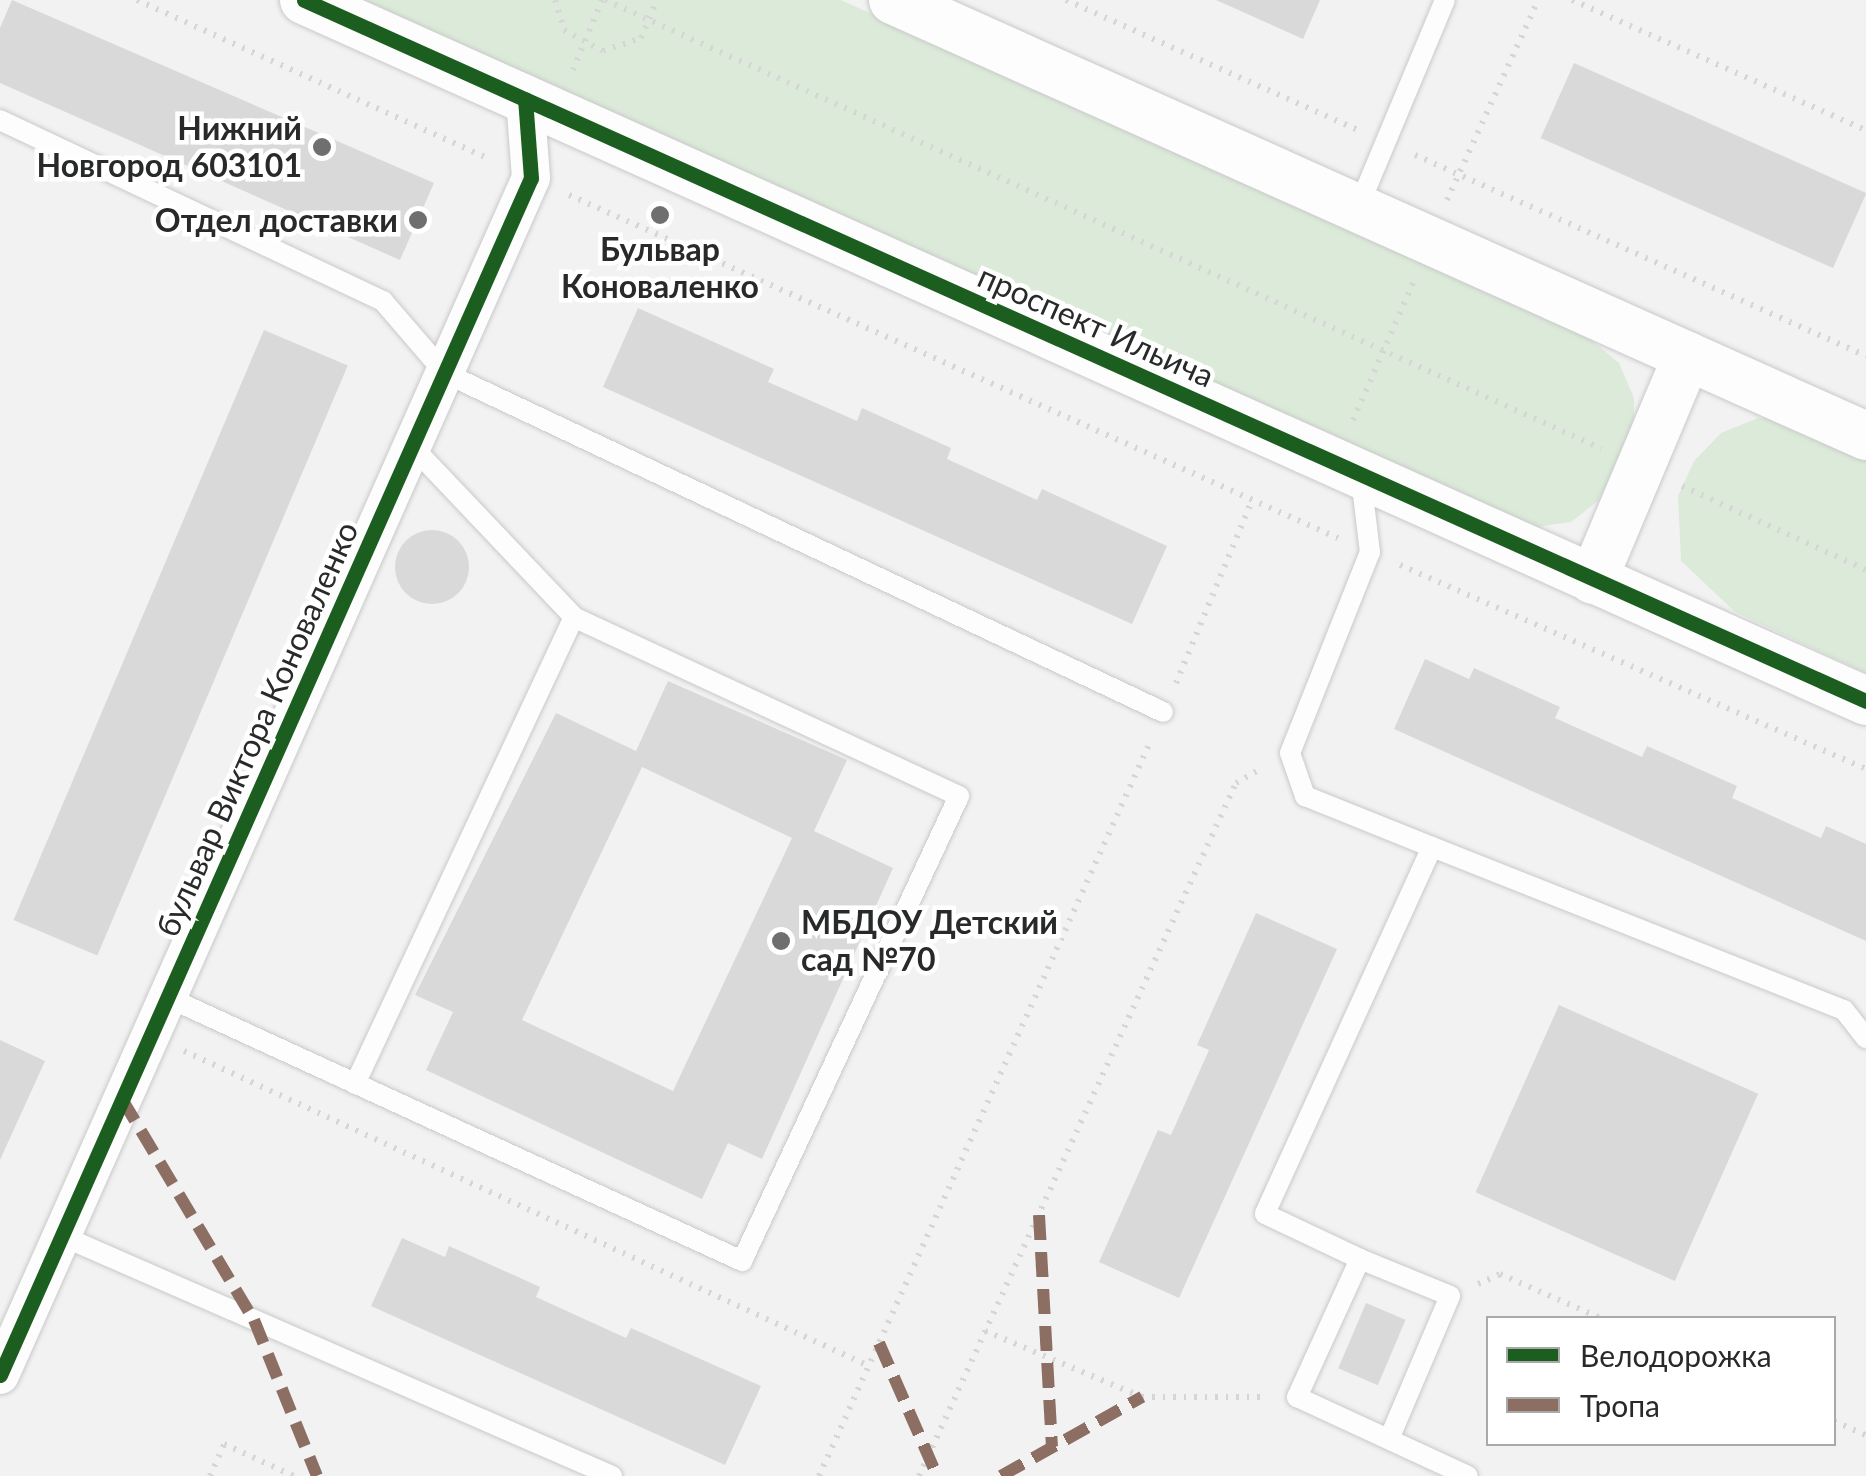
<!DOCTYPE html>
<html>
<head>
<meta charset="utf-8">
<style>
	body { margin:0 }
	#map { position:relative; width:1866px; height:1476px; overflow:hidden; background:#f2f2f3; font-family:Lato,sans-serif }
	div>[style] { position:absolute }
	.green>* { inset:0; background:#dcebd9 }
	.building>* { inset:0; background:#d9d9da; transform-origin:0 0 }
	.round { border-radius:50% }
	.path>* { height:6px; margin-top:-3px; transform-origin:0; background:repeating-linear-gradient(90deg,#d6d6d7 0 2.5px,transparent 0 10.5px) }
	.roads { filter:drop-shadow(0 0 2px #c9c9ca) drop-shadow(0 0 2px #c9c9ca) }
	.service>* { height:20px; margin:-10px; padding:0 10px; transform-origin:10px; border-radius:10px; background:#fdfdfd }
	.minor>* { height:38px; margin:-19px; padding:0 19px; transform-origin:19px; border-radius:19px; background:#fdfdfd }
	.tertiary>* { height:48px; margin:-24px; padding:0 24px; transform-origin:24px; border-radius:24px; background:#fdfdfd }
	.quiet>* { height:12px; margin-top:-6px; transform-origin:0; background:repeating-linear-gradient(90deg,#8d6e63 0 25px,transparent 0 37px) }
	.cycleway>* { height:15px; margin:-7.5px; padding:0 7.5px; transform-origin:7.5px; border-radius:7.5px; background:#1b5e20 }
	.dots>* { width:28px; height:28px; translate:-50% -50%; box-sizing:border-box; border:5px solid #fff; border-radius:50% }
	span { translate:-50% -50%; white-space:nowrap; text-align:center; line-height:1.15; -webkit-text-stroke:9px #fff; paint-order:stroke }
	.poi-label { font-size:32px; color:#282929; font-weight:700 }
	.right { translate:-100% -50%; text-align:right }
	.left { translate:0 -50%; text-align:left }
	.street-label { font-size:32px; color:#282929 }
	.legend { position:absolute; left:1486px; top:1316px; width:350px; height:130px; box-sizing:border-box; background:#fff; border:2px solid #a9a9a9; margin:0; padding:12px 18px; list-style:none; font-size:30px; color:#282929 }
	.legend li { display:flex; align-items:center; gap:20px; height:50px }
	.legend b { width:50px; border:2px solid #a9a9a9 }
</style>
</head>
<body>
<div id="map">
	<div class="green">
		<div style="clip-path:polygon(347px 0,841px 0,1583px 333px,1619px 363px,1634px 398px,1634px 435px,1598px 501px,1571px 522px,1529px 528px)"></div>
		<div style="clip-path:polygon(1758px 418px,1791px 418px,1866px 452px,1866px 673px,1735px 612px,1681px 561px,1678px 496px,1694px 461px,1721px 433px)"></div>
	</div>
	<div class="building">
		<div style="clip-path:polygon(12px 0,434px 183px,400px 260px,0 83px,0 28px)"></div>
		<div style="clip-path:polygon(1216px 0,1320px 0,1303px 39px)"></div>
		<div style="left:1574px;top:63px;width:320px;height:82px;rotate:24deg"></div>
		<div style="clip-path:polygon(638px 308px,774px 369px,768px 382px,857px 421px,862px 408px,951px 448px,947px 459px,1037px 500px,1042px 489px,1167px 546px,1132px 624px,603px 387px)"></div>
		<div style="left:264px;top:330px;width:91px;height:641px;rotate:23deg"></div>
		<div class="round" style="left:395px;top:530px;width:74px;height:74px"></div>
		<div style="clip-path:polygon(1425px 659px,1469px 679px,1474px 668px,1560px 707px,1555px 718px,1642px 757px,1647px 746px,1737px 786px,1732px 798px,1821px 838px,1826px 826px,1866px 844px,1866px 941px,1394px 729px)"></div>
		<div style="clip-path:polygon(evenodd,668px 681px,847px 760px,814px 831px,893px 868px,762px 1159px,728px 1143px,702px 1199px,426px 1070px,453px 1012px,415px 995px,556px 713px,636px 751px,668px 681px,642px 767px,792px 838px,673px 1091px,522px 1020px,642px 767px)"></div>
		<div style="clip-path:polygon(1256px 913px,1337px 949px,1179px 1298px,1099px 1262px,1158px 1130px,1171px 1135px,1209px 1050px,1197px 1045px)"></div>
		<div style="left:1559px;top:1005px;width:218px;height:205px;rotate:24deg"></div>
		<div style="clip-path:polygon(0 1040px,45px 1061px,0 1160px)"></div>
		<div style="clip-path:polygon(402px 1238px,445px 1257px,449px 1246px,540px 1287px,536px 1297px,582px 1318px,626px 1338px,631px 1328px,761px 1386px,725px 1465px,371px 1306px)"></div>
		<div style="left:1366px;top:1303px;width:43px;height:71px;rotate:23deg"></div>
	</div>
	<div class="path">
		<div style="left:137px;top:0;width:386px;rotate:24.3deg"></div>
		<div style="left:555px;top:0;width:31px;rotate:73deg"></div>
		<div style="left:564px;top:30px;width:44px;rotate:28.3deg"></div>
		<div style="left:603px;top:51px;width:40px;rotate:-18.9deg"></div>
		<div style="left:641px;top:38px;width:41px;rotate:-67.2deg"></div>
		<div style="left:605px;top:0;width:1093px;rotate:24.24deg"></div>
		<div style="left:1066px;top:0;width:320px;rotate:24deg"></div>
		<div style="left:1572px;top:0;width:321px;rotate:23.9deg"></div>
		<div style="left:573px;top:70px;width:76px;rotate:-67.5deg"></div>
		<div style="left:1415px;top:155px;width:494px;rotate:24deg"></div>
		<div style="left:569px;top:195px;width:842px;rotate:24.04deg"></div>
		<div style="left:1447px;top:200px;width:220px;rotate:-65.5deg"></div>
		<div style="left:1353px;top:420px;width:152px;rotate:-66.3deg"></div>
		<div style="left:1682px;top:486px;width:202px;rotate:24.5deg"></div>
		<div style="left:1400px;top:565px;width:509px;rotate:23.64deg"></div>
		<div style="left:1176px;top:683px;width:198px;rotate:-67.4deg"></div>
		<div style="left:184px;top:1051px;width:754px;rotate:24.7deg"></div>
		<div style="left:1478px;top:1284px;width:24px;rotate:-24deg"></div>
		<div style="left:1500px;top:1274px;width:109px;rotate:23.7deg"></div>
		<div style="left:985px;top:1331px;width:170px;rotate:22.8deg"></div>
		<div style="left:1142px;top:1397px;width:124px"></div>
		<div style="left:1834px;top:1421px;width:35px;rotate:24deg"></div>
		<div style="left:210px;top:1476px;width:35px;rotate:-66deg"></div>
		<div style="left:224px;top:1444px;width:77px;rotate:24.6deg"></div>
		<div style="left:819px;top:1476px;width:807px;rotate:-65.72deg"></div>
		<div style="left:919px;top:1476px;width:762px;rotate:-65.42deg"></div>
		<div style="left:1236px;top:783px;width:30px;rotate:-30deg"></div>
	</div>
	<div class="roads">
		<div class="service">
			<div style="left:0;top:120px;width:424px;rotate:25.3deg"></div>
			<div style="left:383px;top:301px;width:95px;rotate:49.3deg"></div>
			<div style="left:445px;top:373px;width:794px;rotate:25.27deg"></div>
			<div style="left:1358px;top:208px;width:225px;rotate:-67.3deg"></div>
			<div style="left:1361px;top:478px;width:75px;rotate:83.1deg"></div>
			<div style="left:1370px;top:552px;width:216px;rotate:111.7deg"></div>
			<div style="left:1290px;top:753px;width:46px;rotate:70.8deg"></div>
			<div style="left:1305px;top:796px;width:137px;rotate:21.9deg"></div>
			<div style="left:1432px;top:847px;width:403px;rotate:114.5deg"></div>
			<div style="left:1265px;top:1214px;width:105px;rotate:25.3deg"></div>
			<div style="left:1360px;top:1259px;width:152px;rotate:114.5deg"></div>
			<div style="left:1297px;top:1397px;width:188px;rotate:24.8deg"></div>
			<div style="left:1432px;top:847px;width:443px;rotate:21.6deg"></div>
			<div style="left:1844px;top:1010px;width:36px;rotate:52deg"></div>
			<div style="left:167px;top:997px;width:633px;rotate:24.66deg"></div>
			<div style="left:742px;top:1261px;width:513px;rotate:-64.98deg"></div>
			<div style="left:959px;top:796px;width:425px;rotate:-155.1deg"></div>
			<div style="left:574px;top:617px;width:236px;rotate:-133.5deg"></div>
			<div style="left:355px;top:1084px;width:516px;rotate:-64.88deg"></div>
			<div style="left:62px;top:1236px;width:600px;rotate:23.57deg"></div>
			<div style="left:1360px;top:1259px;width:97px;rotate:22.3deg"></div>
			<div style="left:1450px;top:1296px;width:155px;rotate:113.1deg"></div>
		</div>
		<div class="minor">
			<div style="left:0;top:1375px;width:1309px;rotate:-66.08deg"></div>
			<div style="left:531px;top:178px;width:79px;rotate:-94.3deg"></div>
		</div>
		<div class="tertiary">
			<div style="left:304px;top:0;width:1712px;rotate:24.17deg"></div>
			<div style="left:893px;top:0;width:1066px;rotate:24.14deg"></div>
			<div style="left:1593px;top:580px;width:243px;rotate:-67.2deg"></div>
		</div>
	</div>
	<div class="quiet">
		<div style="left:122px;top:1099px;width:257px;rotate:59.2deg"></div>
		<div style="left:254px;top:1320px;width:168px;rotate:68deg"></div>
		<div style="left:1039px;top:1215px;width:232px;rotate:86.8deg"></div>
		<div style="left:879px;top:1343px;width:145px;rotate:66.4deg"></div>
		<div style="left:1001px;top:1476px;width:162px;rotate:-29.3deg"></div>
	</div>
	<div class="cycleway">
		<div style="left:304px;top:0;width:1712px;rotate:24.17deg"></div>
		<div style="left:0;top:1375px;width:1309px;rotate:-66.08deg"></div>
		<div style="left:531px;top:178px;width:79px;rotate:-94.3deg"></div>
	</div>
	<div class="dots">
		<div style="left:322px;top:147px;background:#6f6f70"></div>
		<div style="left:660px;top:215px;background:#6f6f70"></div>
		<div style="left:418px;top:220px;background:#6f6f70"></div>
		<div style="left:781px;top:941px;background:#6f6f70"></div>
	</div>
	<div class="poi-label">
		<span class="right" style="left:302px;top:147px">Нижний<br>Новгород 603101</span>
		<span class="right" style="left:398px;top:220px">Отдел доставки</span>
		<span style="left:660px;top:268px">Бульвар<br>Коноваленко</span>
		<span class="left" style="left:801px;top:941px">МБДОУ Детский<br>сад №70</span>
	</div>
	<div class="street-label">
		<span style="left:1096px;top:326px;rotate:24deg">проспект Ильича</span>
		<span style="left:257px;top:729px;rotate:-66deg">бульвар Виктора Коноваленко</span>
	</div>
	<ul class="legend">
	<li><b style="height:12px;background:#1b5e20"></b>Велодорожка</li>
	<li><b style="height:12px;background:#8d6e63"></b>Тропа</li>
	</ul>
</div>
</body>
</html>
